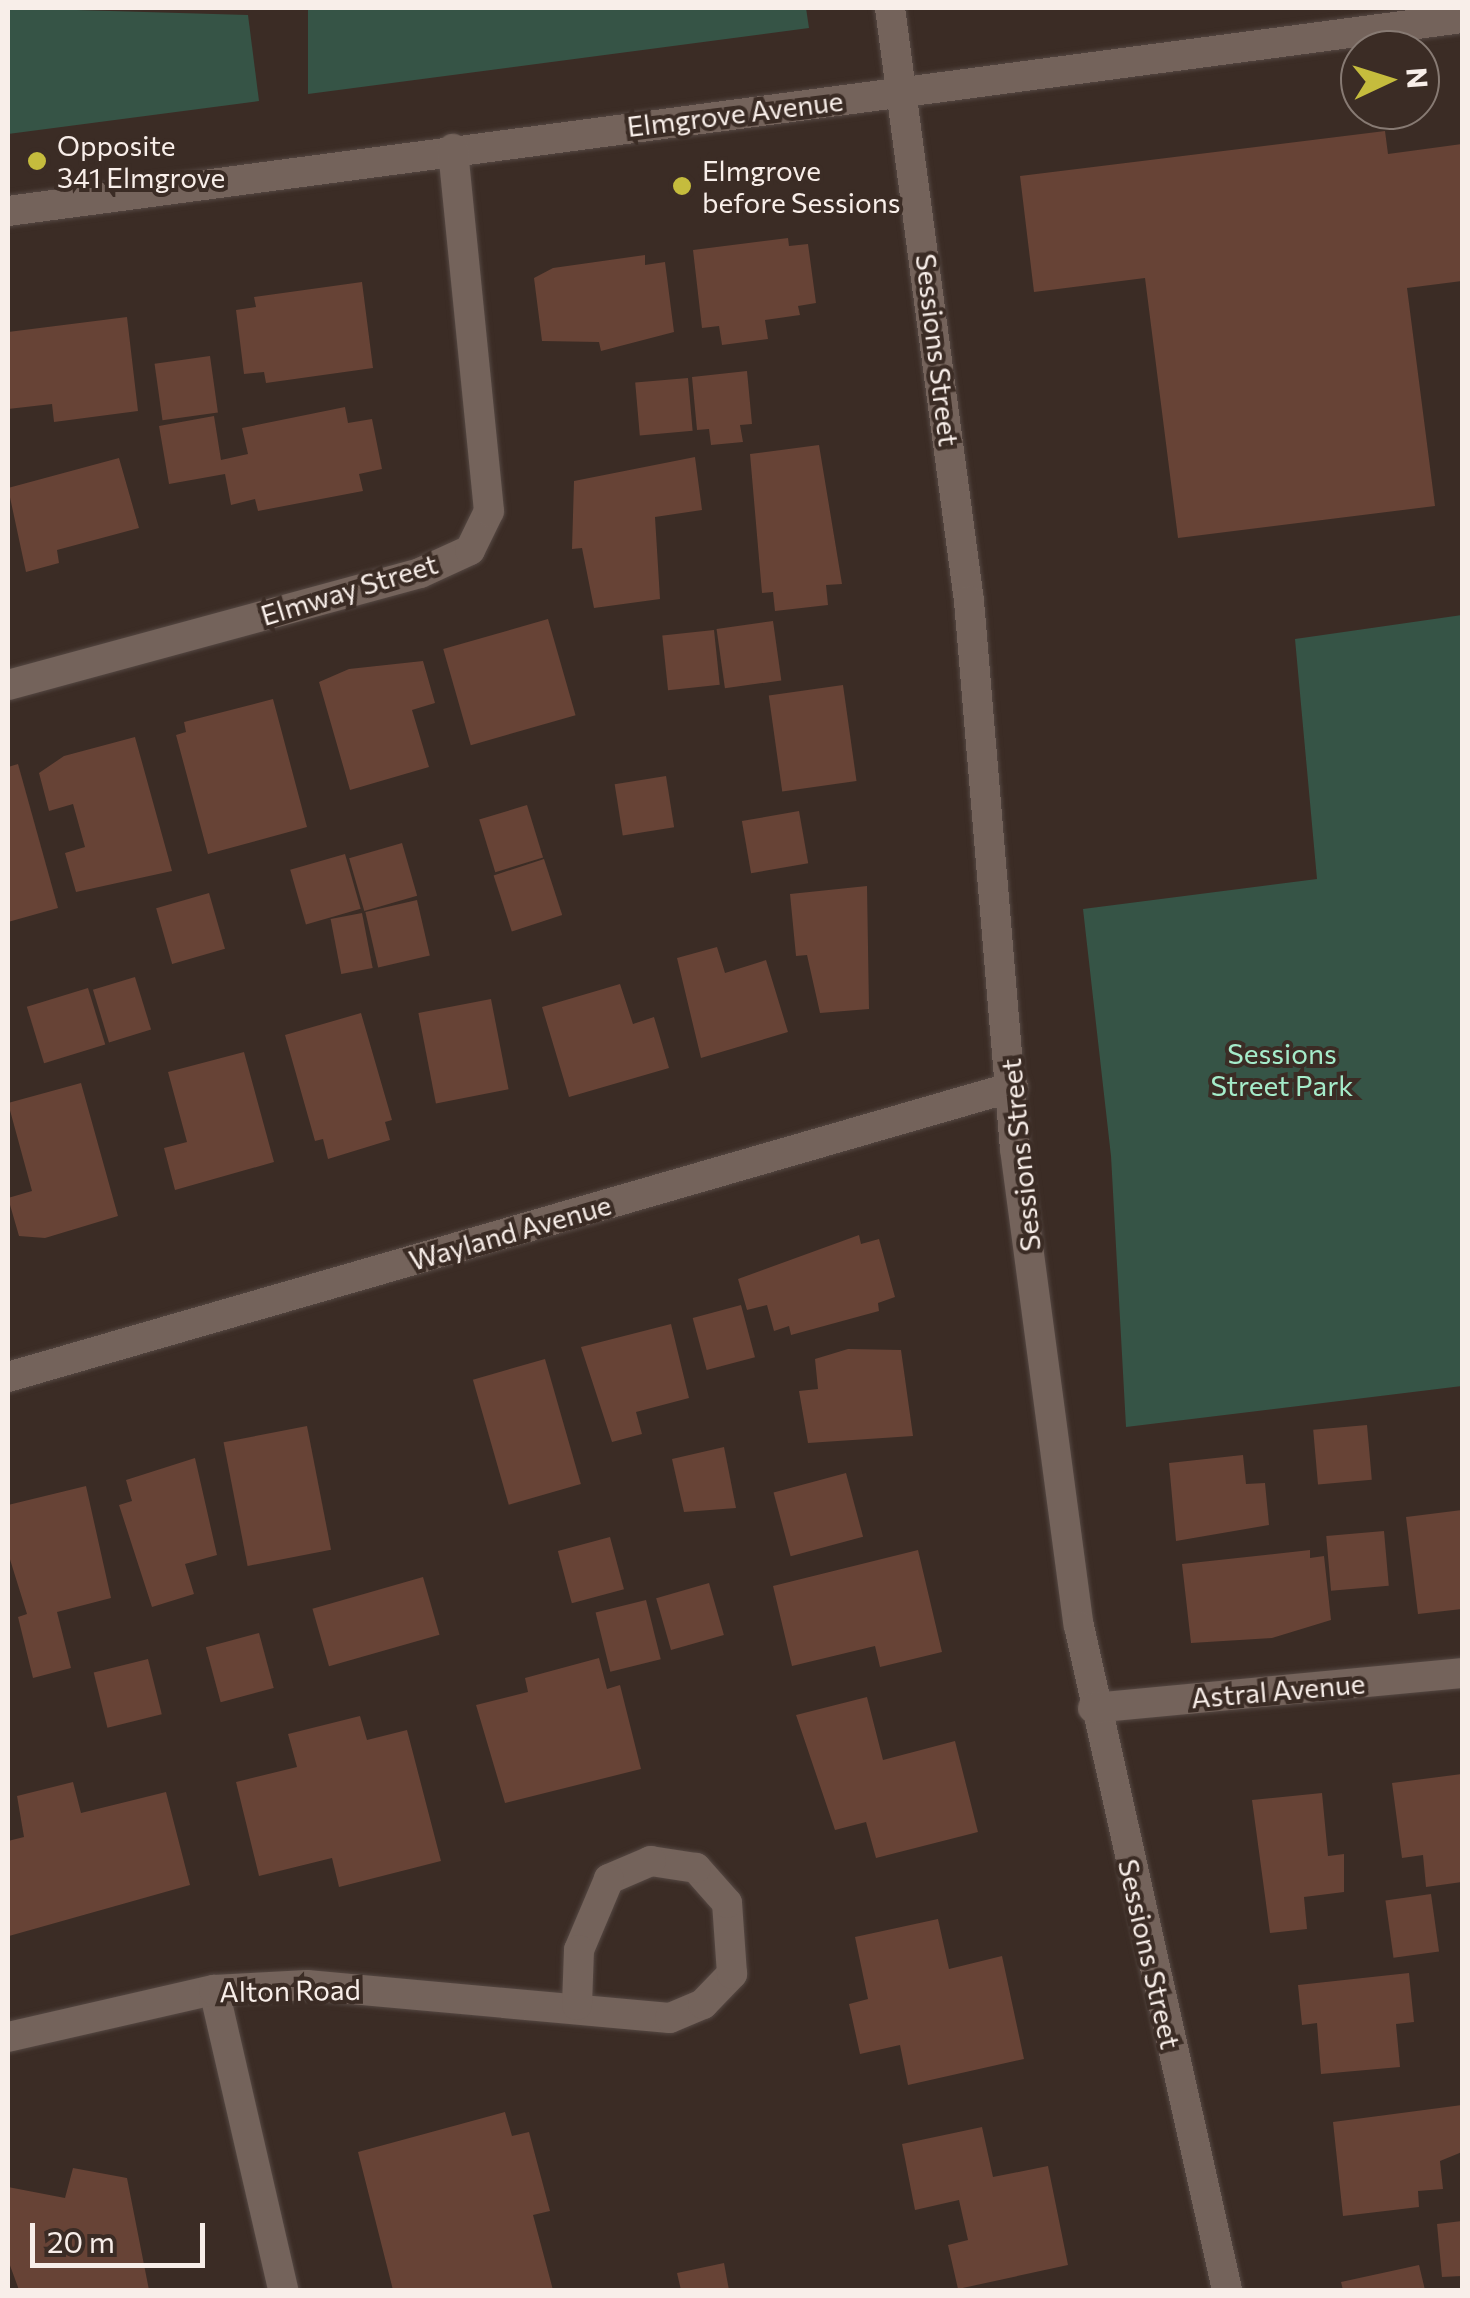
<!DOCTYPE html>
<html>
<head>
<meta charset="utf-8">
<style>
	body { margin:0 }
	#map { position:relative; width:1470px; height:2298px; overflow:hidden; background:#3b2c25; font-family:Commissioner,sans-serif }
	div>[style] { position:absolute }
	.green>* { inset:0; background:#365446 }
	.building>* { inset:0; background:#674336; transform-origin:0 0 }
	.roads { filter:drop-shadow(0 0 2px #554843) drop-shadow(0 0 2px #554843) }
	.minor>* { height:30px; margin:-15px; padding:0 15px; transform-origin:15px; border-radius:15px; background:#74635b }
	.dots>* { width:28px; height:28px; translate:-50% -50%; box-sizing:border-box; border:5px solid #3b2c25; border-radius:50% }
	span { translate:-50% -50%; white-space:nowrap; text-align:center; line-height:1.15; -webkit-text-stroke:8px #3b2c25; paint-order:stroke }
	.street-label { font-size:28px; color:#f8eee9 }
	.poi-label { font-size:28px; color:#f8eee9 }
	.left { translate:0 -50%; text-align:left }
	.park-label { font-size:28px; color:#a5ecca }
	.frame { position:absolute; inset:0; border:10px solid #f8eee9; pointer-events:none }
	.north { position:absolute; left:1340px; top:30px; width:100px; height:100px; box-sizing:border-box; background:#3b2c25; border:2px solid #877a73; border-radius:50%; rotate:86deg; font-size:28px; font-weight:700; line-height:40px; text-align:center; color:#f8eee9 }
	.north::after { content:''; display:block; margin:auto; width:35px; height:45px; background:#c5bc3d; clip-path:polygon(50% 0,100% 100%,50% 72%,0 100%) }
	.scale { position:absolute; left:30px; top:2223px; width:175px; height:45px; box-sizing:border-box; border:5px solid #f8eee9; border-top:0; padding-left:12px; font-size:30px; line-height:35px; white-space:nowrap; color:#f8eee9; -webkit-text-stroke:8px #3b2c25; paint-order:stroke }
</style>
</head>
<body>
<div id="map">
	<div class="green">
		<div style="clip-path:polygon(8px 8px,248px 15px,259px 101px,8px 134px)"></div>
		<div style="clip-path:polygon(806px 8px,809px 28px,308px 94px,308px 8px)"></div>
		<div style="clip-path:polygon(1462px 615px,1462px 1386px,1126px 1427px,1111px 1156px,1083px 909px,1317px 879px,1295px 639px)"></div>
	</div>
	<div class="building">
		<div style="clip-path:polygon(1385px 131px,1388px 154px,1462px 144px,1462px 281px,1407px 288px,1435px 506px,1178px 538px,1145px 278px,1034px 292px,1020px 176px)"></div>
		<div style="clip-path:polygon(788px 238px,789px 246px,808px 244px,816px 303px,798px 306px,800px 315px,765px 320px,768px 339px,722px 345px,719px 326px,702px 328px,693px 250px)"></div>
		<div style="clip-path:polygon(645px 255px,645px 265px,665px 262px,674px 332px,601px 351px,599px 342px,542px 341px,534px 278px,553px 268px)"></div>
		<div style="clip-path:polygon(362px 282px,373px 368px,266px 383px,264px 372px,244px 374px,236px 310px,256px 307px,254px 297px)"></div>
		<div style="clip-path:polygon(127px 317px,138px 411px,54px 422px,52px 404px,8px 409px,8px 332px)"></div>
		<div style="left:210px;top:356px;width:57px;height:56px;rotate:82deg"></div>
		<div style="clip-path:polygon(747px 371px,752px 424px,740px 425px,743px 442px,711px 445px,709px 429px,697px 430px,692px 377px)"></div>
		<div style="left:688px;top:378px;width:53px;height:53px;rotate:85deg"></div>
		<div style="clip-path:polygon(345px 407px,348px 423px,372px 419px,382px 469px,359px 474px,363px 491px,258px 511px,255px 499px,231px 505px,225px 474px,169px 484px,159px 426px,214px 416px,221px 460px,248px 454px,242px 428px)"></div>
		<div style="clip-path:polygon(819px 445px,842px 584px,826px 585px,828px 605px,775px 611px,773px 592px,762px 593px,750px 454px)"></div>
		<div style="clip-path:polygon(695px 457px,702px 510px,655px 517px,660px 599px,594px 608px,582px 548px,572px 549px,574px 481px)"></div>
		<div style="clip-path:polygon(119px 458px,139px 528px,57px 550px,59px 563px,26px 572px,8px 488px)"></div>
		<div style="left:548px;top:619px;width:100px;height:109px;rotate:74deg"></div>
		<div style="left:773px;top:621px;width:60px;height:57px;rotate:82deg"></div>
		<div style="left:714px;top:630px;width:55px;height:52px;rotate:84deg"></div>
		<div style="clip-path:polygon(423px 661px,435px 703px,412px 710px,429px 767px,350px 790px,319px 682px,349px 669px)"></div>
		<div style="left:843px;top:685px;width:97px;height:75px;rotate:82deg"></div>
		<div style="clip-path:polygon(273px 699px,307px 827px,208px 854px,176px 735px,186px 732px,184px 722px)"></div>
		<div style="clip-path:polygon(135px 737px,172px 871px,76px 892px,65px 853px,85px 847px,73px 804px,49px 811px,39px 773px,64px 756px)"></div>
		<div style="clip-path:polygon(18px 764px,58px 908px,8px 922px,8px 767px)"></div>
		<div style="left:666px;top:776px;width:52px;height:52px;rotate:81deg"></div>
		<div style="left:527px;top:805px;width:55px;height:50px;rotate:73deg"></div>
		<div style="left:799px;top:811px;width:53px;height:58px;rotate:80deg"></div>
		<div style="left:402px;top:843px;width:55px;height:55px;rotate:74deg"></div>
		<div style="left:345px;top:854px;width:57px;height:57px;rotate:74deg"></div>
		<div style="left:544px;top:859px;width:59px;height:53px;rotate:72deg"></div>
		<div style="clip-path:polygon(867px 886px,869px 1009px,820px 1013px,807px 955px,796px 956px,790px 894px)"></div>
		<div style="left:209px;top:893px;width:58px;height:55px;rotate:74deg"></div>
		<div style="left:417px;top:900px;width:57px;height:53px;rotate:77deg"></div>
		<div style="left:362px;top:913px;width:56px;height:32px;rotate:79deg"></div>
		<div style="clip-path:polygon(717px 947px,725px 973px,766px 960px,788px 1032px,701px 1058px,677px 958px)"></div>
		<div style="left:135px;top:977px;width:55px;height:44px;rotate:73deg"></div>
		<div style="clip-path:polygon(620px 984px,633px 1024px,654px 1017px,669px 1068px,569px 1097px,542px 1007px)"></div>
		<div style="left:88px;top:988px;width:59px;height:64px;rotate:73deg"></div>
		<div style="left:491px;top:999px;width:92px;height:74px;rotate:79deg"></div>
		<div style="clip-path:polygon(361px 1013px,392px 1120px,385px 1122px,390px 1140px,328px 1159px,323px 1139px,315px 1141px,285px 1035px)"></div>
		<div style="clip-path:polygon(244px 1052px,274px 1162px,175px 1190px,164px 1148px,187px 1142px,168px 1072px)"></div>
		<div style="clip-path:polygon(81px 1083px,118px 1216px,45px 1238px,19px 1236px,8px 1198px,32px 1191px,8px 1103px)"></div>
		<div style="clip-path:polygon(859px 1235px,861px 1244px,879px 1239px,895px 1297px,878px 1303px,879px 1311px,791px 1335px,789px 1326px,774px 1331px,767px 1305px,747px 1310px,738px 1279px)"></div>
		<div style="left:741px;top:1305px;width:54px;height:50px;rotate:75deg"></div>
		<div style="clip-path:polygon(671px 1324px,689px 1398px,636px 1412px,642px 1434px,612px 1442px,581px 1347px)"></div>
		<div style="clip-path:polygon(848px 1349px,901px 1350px,913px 1436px,808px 1443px,799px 1391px,818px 1389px,815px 1359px)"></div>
		<div style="left:545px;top:1359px;width:130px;height:75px;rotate:74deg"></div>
		<div style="left:1367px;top:1425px;width:55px;height:54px;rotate:85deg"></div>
		<div style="left:307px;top:1426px;width:126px;height:85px;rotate:79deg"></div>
		<div style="clip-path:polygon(724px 1447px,736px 1508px,684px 1512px,672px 1459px)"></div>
		<div style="clip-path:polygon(1243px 1455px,1246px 1484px,1265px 1483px,1269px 1525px,1176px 1541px,1169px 1463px)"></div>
		<div style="clip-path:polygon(195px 1458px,217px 1555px,185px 1564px,194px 1594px,152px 1607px,119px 1505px,132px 1501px,126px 1480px)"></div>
		<div style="left:846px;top:1473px;width:66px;height:75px;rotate:75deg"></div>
		<div style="clip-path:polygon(86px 1486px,111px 1598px,57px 1612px,71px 1668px,33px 1678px,18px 1617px,27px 1614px,8px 1553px,8px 1505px)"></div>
		<div style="clip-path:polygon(1462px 1510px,1462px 1609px,1418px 1614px,1406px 1517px)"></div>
		<div style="left:1384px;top:1531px;width:55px;height:58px;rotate:85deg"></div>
		<div style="left:610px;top:1537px;width:54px;height:54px;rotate:75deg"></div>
		<div style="clip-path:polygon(918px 1550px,942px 1652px,880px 1667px,875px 1646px,792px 1666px,773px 1586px)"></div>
		<div style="clip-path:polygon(1310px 1550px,1310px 1558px,1324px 1556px,1331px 1620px,1272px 1638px,1191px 1643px,1182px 1564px)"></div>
		<div style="left:423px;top:1577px;width:60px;height:115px;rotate:74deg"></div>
		<div style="left:709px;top:1583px;width:54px;height:55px;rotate:74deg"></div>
		<div style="left:646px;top:1600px;width:61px;height:52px;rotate:76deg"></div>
		<div style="left:259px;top:1633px;width:57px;height:55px;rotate:75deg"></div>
		<div style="clip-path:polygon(599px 1658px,607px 1689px,620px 1685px,641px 1769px,505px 1803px,476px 1705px,528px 1692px,525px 1678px)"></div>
		<div style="left:148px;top:1659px;width:57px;height:56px;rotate:76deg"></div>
		<div style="clip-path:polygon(867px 1697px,883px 1760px,955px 1741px,978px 1832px,876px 1858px,866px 1822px,835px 1830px,796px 1715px)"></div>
		<div style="clip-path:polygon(360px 1716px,367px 1740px,407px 1730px,441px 1861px,339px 1887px,332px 1858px,259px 1876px,236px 1782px,297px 1767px,288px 1734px)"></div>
		<div style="clip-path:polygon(1462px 1774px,1462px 1882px,1426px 1887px,1423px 1855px,1402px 1858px,1392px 1783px)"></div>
		<div style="clip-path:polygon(73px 1782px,81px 1813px,166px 1792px,190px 1885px,9px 1936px,8px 1841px,24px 1837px,17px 1796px)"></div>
		<div style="clip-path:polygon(1322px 1793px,1328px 1856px,1344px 1854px,1344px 1892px,1304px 1897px,1307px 1929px,1270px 1933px,1252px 1800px)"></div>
		<div style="left:1431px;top:1894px;width:58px;height:46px;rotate:82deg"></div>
		<div style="clip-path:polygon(938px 1919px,949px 1969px,1002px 1956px,1024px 2059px,908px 2085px,900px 2045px,860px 2054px,849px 2004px,868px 1999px,855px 1937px)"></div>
		<div style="clip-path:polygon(1409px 1973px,1414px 2022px,1396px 2024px,1400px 2067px,1321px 2074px,1317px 2023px,1302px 2025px,1298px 1985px)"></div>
		<div style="clip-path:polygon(1462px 2105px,1462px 2152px,1440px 2161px,1443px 2189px,1418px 2191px,1419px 2207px,1343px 2216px,1333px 2122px)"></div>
		<div style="clip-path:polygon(505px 2112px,512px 2136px,529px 2132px,550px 2211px,533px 2215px,553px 2290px,393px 2290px,358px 2152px)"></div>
		<div style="clip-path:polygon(982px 2127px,993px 2177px,1048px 2166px,1068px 2265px,958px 2289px,948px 2245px,968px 2240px,959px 2200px,915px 2210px,902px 2144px)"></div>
		<div style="clip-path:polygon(73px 2168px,127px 2178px,149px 2290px,19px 2290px,8px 2260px,8px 2187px,65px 2198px)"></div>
		<div style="clip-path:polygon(1462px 2221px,1462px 2276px,1442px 2277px,1437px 2224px)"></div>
		<div style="clip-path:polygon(724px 2263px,729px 2290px,681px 2290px,677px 2273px)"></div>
		<div style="clip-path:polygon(1419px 2265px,1425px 2290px,1343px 2290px,1341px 2282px)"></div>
	</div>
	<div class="roads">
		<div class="minor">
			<div style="left:890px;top:8px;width:598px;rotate:82.41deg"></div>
			<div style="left:969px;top:601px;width:550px;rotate:85.2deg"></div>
			<div style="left:1015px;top:1149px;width:481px;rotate:82.4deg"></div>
			<div style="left:1079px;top:1626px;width:680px;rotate:77.43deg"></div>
			<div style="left:8px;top:211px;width:1467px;rotate:-7.56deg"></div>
			<div style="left:8px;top:685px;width:427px;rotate:-15.2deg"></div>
			<div style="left:420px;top:573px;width:55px;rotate:-24.7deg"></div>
			<div style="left:470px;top:550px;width:43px;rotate:-64deg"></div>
			<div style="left:489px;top:511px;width:364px;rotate:-95.7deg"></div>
			<div style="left:8px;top:1377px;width:1046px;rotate:-16.1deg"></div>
			<div style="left:1093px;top:1708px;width:371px;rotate:-5.4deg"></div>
			<div style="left:214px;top:1990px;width:308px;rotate:77deg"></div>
			<div style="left:8px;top:2037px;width:211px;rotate:-12.9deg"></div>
			<div style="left:214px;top:1990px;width:93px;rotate:-3.1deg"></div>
			<div style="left:307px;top:1985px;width:364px;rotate:5.2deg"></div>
			<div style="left:670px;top:2018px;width:36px;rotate:-23deg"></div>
			<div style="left:703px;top:2004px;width:42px;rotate:-46deg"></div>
			<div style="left:732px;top:1974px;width:71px;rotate:-94deg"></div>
			<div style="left:727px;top:1903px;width:47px;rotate:-131.5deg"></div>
			<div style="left:696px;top:1868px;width:46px;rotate:-171.2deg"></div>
			<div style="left:651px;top:1861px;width:46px;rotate:156.8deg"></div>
			<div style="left:609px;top:1879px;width:77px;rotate:112.9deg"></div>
			<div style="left:579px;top:1950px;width:55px;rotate:92.1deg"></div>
		</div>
	</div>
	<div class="dots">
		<div style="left:37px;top:161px;background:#c5bc3d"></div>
		<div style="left:682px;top:186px;background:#c5bc3d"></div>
	</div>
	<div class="street-label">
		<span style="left:735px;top:113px;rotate:-7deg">Elmgrove Avenue</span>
		<span style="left:938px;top:350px;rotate:83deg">Sessions Street</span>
		<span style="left:349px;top:589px;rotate:-17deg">Elmway Street</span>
		<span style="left:1020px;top:1155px;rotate:-96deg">Sessions Street</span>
		<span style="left:510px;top:1232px;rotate:-16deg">Wayland Avenue</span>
		<span style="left:1278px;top:1690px;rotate:-5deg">Astral Avenue</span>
		<span style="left:1150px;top:1954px;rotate:77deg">Sessions Street</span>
		<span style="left:290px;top:1990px;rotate:-1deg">Alton Road</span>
	</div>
	<div class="poi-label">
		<span class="left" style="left:57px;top:161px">Opposite<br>341 Elmgrove</span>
		<span class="left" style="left:702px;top:186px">Elmgrove<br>before Sessions</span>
	</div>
	<div class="park-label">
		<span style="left:1282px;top:1069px">Sessions<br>Street Park</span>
	</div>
	<div class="frame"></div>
	<div class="north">N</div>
	<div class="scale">20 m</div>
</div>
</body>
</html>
